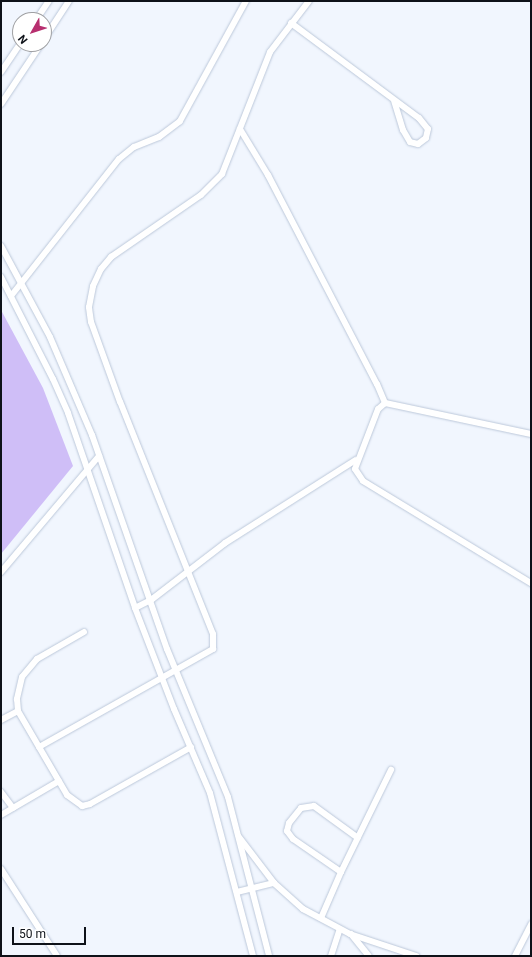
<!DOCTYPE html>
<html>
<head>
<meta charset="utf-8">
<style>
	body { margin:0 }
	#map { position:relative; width:532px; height:957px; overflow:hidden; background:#f1f6fe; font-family:Roboto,sans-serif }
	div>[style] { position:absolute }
	.green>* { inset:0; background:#cfbef7 }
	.roads { filter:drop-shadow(0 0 1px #bcc8da) drop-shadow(0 0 1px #bcc8da) }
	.lane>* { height:6px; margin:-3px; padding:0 3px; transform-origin:3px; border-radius:3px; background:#fff }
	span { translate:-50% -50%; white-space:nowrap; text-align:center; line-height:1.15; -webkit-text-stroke:3px #fff; paint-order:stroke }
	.frame { position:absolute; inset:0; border:2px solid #0e1219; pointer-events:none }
	.north { position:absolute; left:12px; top:12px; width:40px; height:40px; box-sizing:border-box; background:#fff; border:1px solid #9fa0a3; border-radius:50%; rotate:231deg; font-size:11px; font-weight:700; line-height:16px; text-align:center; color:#0e1219 }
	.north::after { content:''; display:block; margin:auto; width:14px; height:18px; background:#b72f6f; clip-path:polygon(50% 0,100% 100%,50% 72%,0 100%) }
	.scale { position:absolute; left:12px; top:927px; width:74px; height:18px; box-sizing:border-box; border:2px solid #0e1219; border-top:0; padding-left:5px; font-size:12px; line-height:14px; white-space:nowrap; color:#0e1219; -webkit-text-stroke:3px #fff; paint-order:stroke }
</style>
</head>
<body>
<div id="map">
	<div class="green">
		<div style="clip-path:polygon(1px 310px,43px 388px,73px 466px,1px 554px)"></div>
	</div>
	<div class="roads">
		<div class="lane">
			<div style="left:36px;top:20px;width:23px;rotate:-56deg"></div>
			<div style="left:291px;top:23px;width:159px;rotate:36.6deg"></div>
			<div style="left:419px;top:118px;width:14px;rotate:51deg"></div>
			<div style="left:428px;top:129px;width:9px;rotate:103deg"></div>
			<div style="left:426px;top:138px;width:10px;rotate:143deg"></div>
			<div style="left:418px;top:144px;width:8px;rotate:-166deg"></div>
			<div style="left:410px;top:142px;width:14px;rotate:-120deg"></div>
			<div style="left:403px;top:130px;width:30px;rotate:-107deg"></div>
			<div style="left:44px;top:39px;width:45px;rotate:-56.7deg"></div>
			<div style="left:1px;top:72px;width:34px;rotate:-56deg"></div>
			<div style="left:1px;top:104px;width:72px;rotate:-56.3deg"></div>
			<div style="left:240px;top:129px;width:54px;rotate:58.7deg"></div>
			<div style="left:268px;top:175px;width:236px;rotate:62.5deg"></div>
			<div style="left:377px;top:384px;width:21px;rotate:67deg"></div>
			<div style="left:1px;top:246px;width:103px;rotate:61.7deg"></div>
			<div style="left:50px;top:337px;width:107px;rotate:66.8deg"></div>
			<div style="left:92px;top:435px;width:227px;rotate:70.7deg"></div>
			<div style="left:167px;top:649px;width:160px;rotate:67.6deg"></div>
			<div style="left:228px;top:797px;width:164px;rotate:75.5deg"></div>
			<div style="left:1px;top:277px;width:114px;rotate:63deg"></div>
			<div style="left:53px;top:379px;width:37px;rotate:66deg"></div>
			<div style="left:68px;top:413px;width:206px;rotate:71deg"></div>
			<div style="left:135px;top:608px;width:108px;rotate:68.9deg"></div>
			<div style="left:174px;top:709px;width:91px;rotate:66.8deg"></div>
			<div style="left:210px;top:793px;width:169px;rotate:75.2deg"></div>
			<div style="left:11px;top:296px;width:174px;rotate:-51.8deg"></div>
			<div style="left:119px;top:159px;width:19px;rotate:-39deg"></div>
			<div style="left:134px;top:147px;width:27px;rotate:-22deg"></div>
			<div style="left:159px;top:137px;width:26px;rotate:-37deg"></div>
			<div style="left:180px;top:121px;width:137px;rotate:-61.2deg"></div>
			<div style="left:531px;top:434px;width:149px;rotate:-168deg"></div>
			<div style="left:385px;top:403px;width:9px;rotate:139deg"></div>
			<div style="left:378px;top:409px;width:64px;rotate:111deg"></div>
			<div style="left:355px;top:469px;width:14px;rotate:56deg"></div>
			<div style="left:363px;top:481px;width:197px;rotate:31.3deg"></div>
			<div style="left:1px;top:572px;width:152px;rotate:-49.8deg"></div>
			<div style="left:135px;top:608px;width:18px;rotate:-27deg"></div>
			<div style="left:151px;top:600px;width:93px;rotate:-37.6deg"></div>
			<div style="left:225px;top:543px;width:155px;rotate:-32.4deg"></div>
			<div style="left:84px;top:632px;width:54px;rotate:150.1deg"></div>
			<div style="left:37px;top:659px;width:23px;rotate:130deg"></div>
			<div style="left:22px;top:677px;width:23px;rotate:103deg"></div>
			<div style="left:17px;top:699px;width:12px;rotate:85deg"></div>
			<div style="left:18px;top:711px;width:97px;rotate:59.7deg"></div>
			<div style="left:67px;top:795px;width:19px;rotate:36deg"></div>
			<div style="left:82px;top:806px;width:8px;rotate:-14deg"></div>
			<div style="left:90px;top:804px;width:116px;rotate:-29.4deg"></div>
			<div style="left:1px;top:720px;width:19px;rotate:-28deg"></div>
			<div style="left:39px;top:747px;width:200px;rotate:-29.4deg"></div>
			<div style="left:213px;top:649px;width:15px;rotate:-90deg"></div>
			<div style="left:213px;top:634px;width:250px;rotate:-111.8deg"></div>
			<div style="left:120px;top:402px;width:85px;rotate:-109.9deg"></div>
			<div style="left:91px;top:322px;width:15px;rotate:-98deg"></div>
			<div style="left:89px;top:307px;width:21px;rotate:-79deg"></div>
			<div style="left:93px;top:286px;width:19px;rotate:-65deg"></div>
			<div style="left:101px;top:269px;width:16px;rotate:-50deg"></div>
			<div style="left:111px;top:257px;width:109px;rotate:-34.6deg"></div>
			<div style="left:201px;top:195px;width:30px;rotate:-45deg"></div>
			<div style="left:222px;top:174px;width:131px;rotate:-68.5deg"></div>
			<div style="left:270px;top:52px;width:64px;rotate:-52.6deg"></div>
			<div style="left:1px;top:792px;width:20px;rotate:53deg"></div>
			<div style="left:1px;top:815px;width:67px;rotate:-30.4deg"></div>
			<div style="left:239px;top:837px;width:58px;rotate:52.7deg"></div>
			<div style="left:274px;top:883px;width:39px;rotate:42deg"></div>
			<div style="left:303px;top:909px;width:53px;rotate:28deg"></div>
			<div style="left:350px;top:934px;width:70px;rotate:18.4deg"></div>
			<div style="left:1px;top:869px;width:103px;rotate:57.2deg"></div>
			<div style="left:341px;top:872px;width:58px;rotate:-145.5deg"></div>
			<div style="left:293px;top:839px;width:10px;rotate:-127deg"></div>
			<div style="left:287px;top:831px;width:8px;rotate:-76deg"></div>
			<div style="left:289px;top:823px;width:19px;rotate:-51deg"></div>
			<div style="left:301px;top:808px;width:13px;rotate:-9deg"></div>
			<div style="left:314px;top:806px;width:54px;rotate:36deg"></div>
			<div style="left:237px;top:892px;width:38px;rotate:-14deg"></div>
			<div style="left:321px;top:918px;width:50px;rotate:-66.5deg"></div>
			<div style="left:341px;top:872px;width:114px;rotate:-63.9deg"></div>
			<div style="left:351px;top:934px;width:28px;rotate:51deg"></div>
			<div style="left:331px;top:956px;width:28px;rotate:-72deg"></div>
			<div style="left:515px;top:956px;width:36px;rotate:-63deg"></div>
		</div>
	</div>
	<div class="frame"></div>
	<div class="north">N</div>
	<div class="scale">50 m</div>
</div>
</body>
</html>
